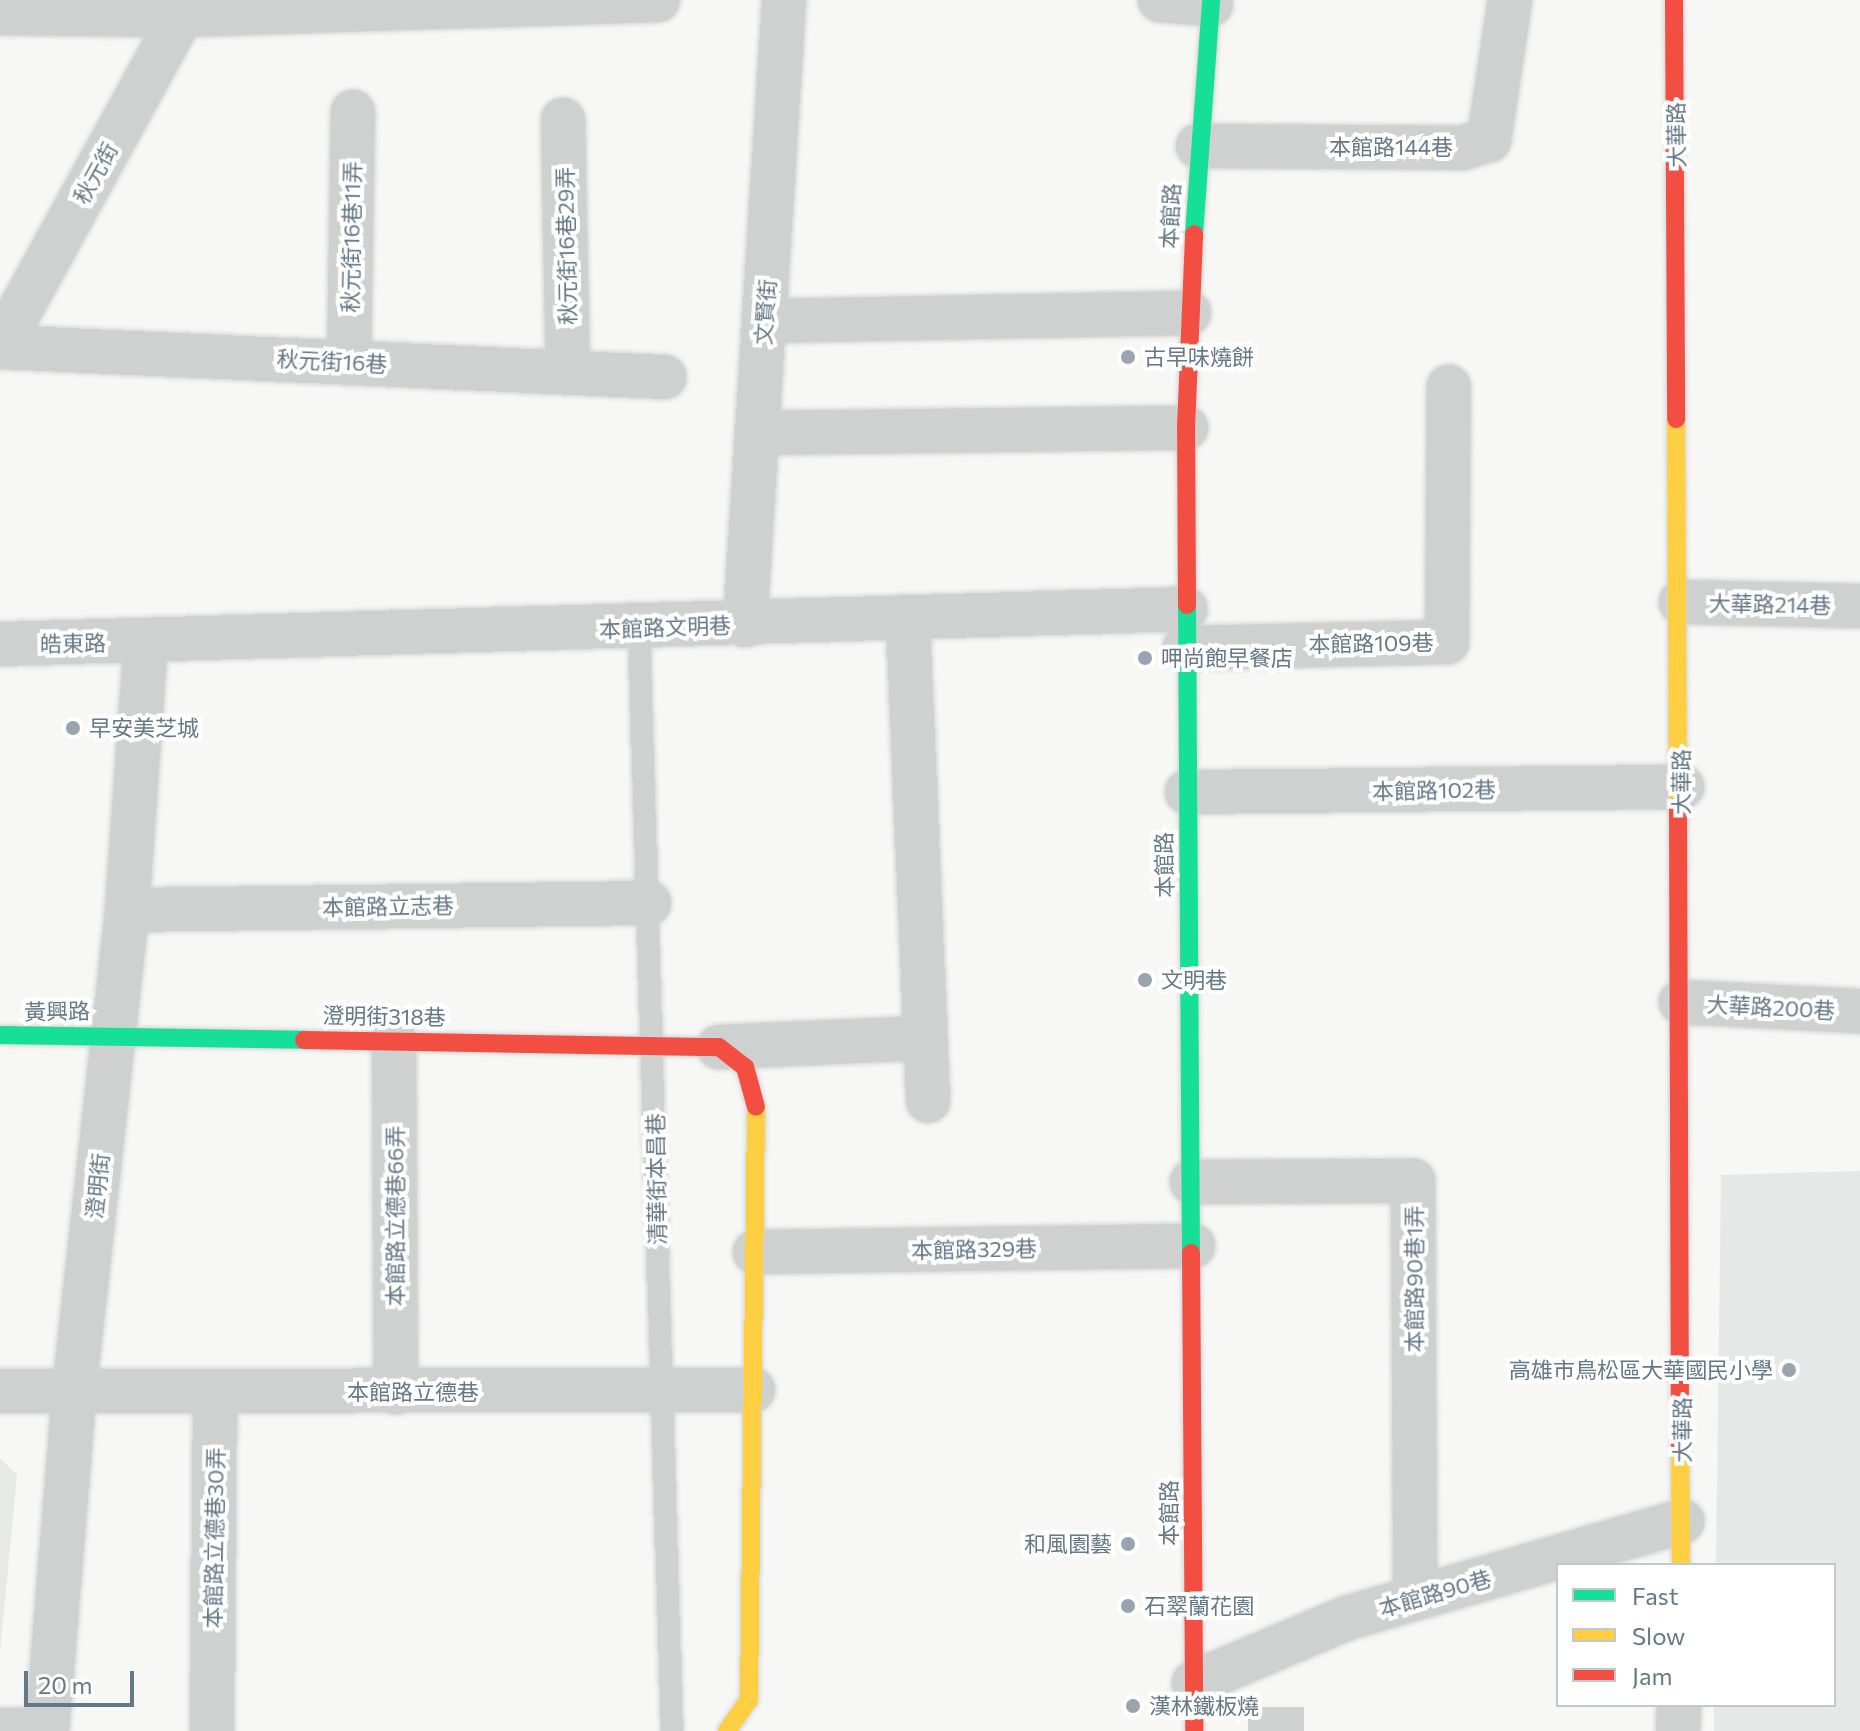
<!DOCTYPE html>
<html>
<head>
<meta charset="utf-8">
<style>
	body { margin:0 }
	#map { position:relative; width:1860px; height:1731px; overflow:hidden; background:#f7f7f6; font-family:Commissioner,"Noto Sans TC",sans-serif }
	div>[style] { position:absolute }
	.built>* { inset:0; background:#e6e7e7 }
	.green>* { inset:0; background:#e6eae4 }
	.building>* { inset:0; background:#d0d2d2; transform-origin:0 0 }
	.roads { filter:drop-shadow(0 0 2px #d4d5d6) drop-shadow(0 0 2px #d4d5d6) }
	.lane>* { height:22px; margin:-11px; padding:0 11px; transform-origin:11px; border-radius:11px; background:#cfd1d1 }
	.street>* { height:44px; margin:-22px; padding:0 22px; transform-origin:22px; border-radius:22px; background:#cfd1d1 }
	.fast>* { height:18px; margin:-9px; padding:0 9px; transform-origin:9px; border-radius:9px; background:#16e098 }
	.slow>* { height:18px; margin:-9px; padding:0 9px; transform-origin:9px; border-radius:9px; background:#ffcf43 }
	.jam>* { height:18px; margin:-9px; padding:0 9px; transform-origin:9px; border-radius:9px; background:#f24e42 }
	.dots>* { width:22px; height:22px; translate:-50% -50%; box-sizing:border-box; border:4px solid #fff; border-radius:50% }
	span { translate:-50% -50%; white-space:nowrap; text-align:center; line-height:1.15; -webkit-text-stroke:8px #fff; paint-order:stroke }
	.street-label { font-size:22px; color:#657888 }
	.poi-label { font-size:22px; color:#657888 }
	.left { translate:0 -50%; text-align:left }
	.right { translate:-100% -50%; text-align:right }
	.legend { position:absolute; left:1556px; top:1563px; width:280px; height:144px; box-sizing:border-box; background:#fff; border:2px solid #c1c9cf; margin:0; padding:10px 14px; list-style:none; font-size:24px; color:#657888 }
	.legend li { display:flex; align-items:center; gap:16px; height:40px }
	.legend b { width:40px; border:2px solid #c1c9cf }
	.scale { position:absolute; left:24px; top:1671px; width:110px; height:36px; box-sizing:border-box; border:4px solid #657888; border-top:0; padding-left:10px; font-size:24px; line-height:28px; white-space:nowrap; color:#657888; -webkit-text-stroke:6px #fff; paint-order:stroke }
</style>
</head>
<body>
<div id="map">
	<div class="built">
		<div style="clip-path:polygon(1860px 1171px,1860px 1731px,1714px 1731px,1714px 1705px,1834px 1705px,1834px 1565px,1716px 1565px,1721px 1175px)"></div>
	</div>
	<div class="green">
		<div style="clip-path:polygon(0 1458px,17px 1475px,0 1653px)"></div>
	</div>
	<div class="building">
		<div style="left:1248px;top:1707px;width:56px;height:24px"></div>
	</div>
	<div class="roads">
		<div class="lane">
			<div style="left:639px;top:628px;width:1103px;rotate:88.29deg"></div>
		</div>
		<div class="street">
			<div style="left:1160px;top:0;width:51px;rotate:4.5deg"></div>
			<div style="left:0;top:13px;width:181px;rotate:0.6deg"></div>
			<div style="left:181px;top:15px;width:477px;rotate:-1.8deg"></div>
			<div style="left:563px;top:120px;width:252px;rotate:88.9deg"></div>
			<div style="left:1198px;top:146px;width:264px;rotate:0.4deg"></div>
			<div style="left:1462px;top:148px;width:28px;rotate:-17deg"></div>
			<div style="left:1489px;top:140px;width:142px;rotate:-81.5deg"></div>
			<div style="left:765px;top:321px;width:424px;rotate:-1.1deg"></div>
			<div style="left:0;top:347px;width:665px;rotate:2.59deg"></div>
			<div style="left:0;top:347px;width:396px;rotate:-61.3deg"></div>
			<div style="left:349px;top:362px;width:250px;rotate:-89.1deg"></div>
			<div style="left:758px;top:433px;width:428px;rotate:-0.7deg"></div>
			<div style="left:1681px;top:602px;width:179px;rotate:1.3deg"></div>
			<div style="left:908px;top:621px;width:480px;rotate:87.6deg"></div>
			<div style="left:745px;top:625px;width:626px;rotate:-86.43deg"></div>
			<div style="left:0;top:644px;width:1186px;rotate:-1.69deg"></div>
			<div style="left:1185px;top:648px;width:262px;rotate:-1.3deg"></div>
			<div style="left:1447px;top:642px;width:255px;rotate:-89.6deg"></div>
			<div style="left:1187px;top:792px;width:495px;rotate:-0.6deg"></div>
			<div style="left:127px;top:910px;width:522px;rotate:-0.77deg"></div>
			<div style="left:1681px;top:1002px;width:179px;rotate:2.9deg"></div>
			<div style="left:394px;top:1040px;width:352px;rotate:89.7deg"></div>
			<div style="left:719px;top:1047px;width:206px;rotate:-2.5deg"></div>
			<div style="left:1192px;top:1182px;width:221px;rotate:-0.3deg"></div>
			<div style="left:1413px;top:1181px;width:417px;rotate:89.7deg"></div>
			<div style="left:755px;top:1252px;width:438px;rotate:-0.8deg"></div>
			<div style="left:0;top:1391px;width:753px;rotate:-0.08deg"></div>
			<div style="left:1194px;top:1683px;width:166px;rotate:-23deg"></div>
			<div style="left:1347px;top:1618px;width:349px;rotate:-16.1deg"></div>
			<div style="left:0;top:1730px;width:47px"></div>
			<div style="left:47px;top:1731px;width:340px;rotate:-85.4deg"></div>
			<div style="left:74px;top:1392px;width:485px;rotate:-83.7deg"></div>
			<div style="left:127px;top:910px;width:270px;rotate:-86deg"></div>
			<div style="left:212px;top:1731px;width:339px;rotate:-89.5deg"></div>
			<div style="left:1678px;top:1731px;width:26px;rotate:-88deg"></div>
		</div>
		<div class="fast">
			<div style="left:1194px;top:234px;width:235px;rotate:-85.8deg"></div>
			<div style="left:1187px;top:605px;width:648px;rotate:89.65deg"></div>
			<div style="left:0;top:1035px;width:304px;rotate:0.9deg"></div>
		</div>
		<div class="slow">
			<div style="left:1676px;top:419px;width:386px;rotate:89.7deg"></div>
			<div style="left:1680px;top:1445px;width:120px;rotate:89.5deg"></div>
			<div style="left:727px;top:1731px;width:38px;rotate:-55deg"></div>
			<div style="left:749px;top:1700px;width:593px;rotate:-89.32deg"></div>
		</div>
		<div class="jam">
			<div style="left:1674px;top:0;width:419px;rotate:89.7deg"></div>
			<div style="left:1187px;top:605px;width:177px;rotate:-90.3deg"></div>
			<div style="left:1186px;top:428px;width:194px;rotate:-87.6deg"></div>
			<div style="left:1678px;top:805px;width:640px;rotate:89.82deg"></div>
			<div style="left:304px;top:1040px;width:415px;rotate:1deg"></div>
			<div style="left:719px;top:1047px;width:33px;rotate:38deg"></div>
			<div style="left:745px;top:1067px;width:41px;rotate:74.6deg"></div>
			<div style="left:1191px;top:1253px;width:478px;rotate:89.6deg"></div>
		</div>
	</div>
	<div class="dots">
		<div style="left:1128px;top:357px;background:#98a4ae"></div>
		<div style="left:1145px;top:658px;background:#98a4ae"></div>
		<div style="left:73px;top:728px;background:#98a4ae"></div>
		<div style="left:1145px;top:980px;background:#98a4ae"></div>
		<div style="left:1789px;top:1370px;background:#98a4ae"></div>
		<div style="left:1128px;top:1544px;background:#98a4ae"></div>
		<div style="left:1128px;top:1606px;background:#98a4ae"></div>
		<div style="left:1133px;top:1706px;background:#98a4ae"></div>
	</div>
	<div class="street-label">
		<span style="left:1676px;top:135px;rotate:-91deg">大華路</span>
		<span style="left:1391px;top:147px">本館路144巷</span>
		<span style="left:95px;top:173px;rotate:-61deg">秋元街</span>
		<span style="left:1170px;top:216px;rotate:-87deg">本館路</span>
		<span style="left:351px;top:237px;rotate:-89deg">秋元街16巷11弄</span>
		<span style="left:566px;top:246px;rotate:-91deg">秋元街16巷29弄</span>
		<span style="left:765px;top:312px;rotate:-86deg">文賢街</span>
		<span style="left:332px;top:361px;rotate:3deg">秋元街16巷</span>
		<span style="left:1770px;top:604px;rotate:1deg">大華路214巷</span>
		<span style="left:665px;top:627px;rotate:-2deg">本館路文明巷</span>
		<span style="left:73px;top:643px;rotate:-1deg">皓東路</span>
		<span style="left:1371px;top:643px;rotate:-1deg">本館路109巷</span>
		<span style="left:1681px;top:782px;rotate:-90deg">大華路</span>
		<span style="left:1434px;top:790px;rotate:-1deg">本館路102巷</span>
		<span style="left:1164px;top:865px;rotate:-91deg">本館路</span>
		<span style="left:388px;top:906px;rotate:-1deg">本館路立志巷</span>
		<span style="left:1771px;top:1007px;rotate:3deg">大華路200巷</span>
		<span style="left:57px;top:1011px;rotate:-1deg">黃興路</span>
		<span style="left:384px;top:1016px;rotate:1deg">澄明街318巷</span>
		<span style="left:656px;top:1179px;rotate:-91deg">清華街本昌巷</span>
		<span style="left:97px;top:1186px;rotate:-84deg">澄明街</span>
		<span style="left:395px;top:1216px;rotate:-90deg">本館路立德巷66弄</span>
		<span style="left:974px;top:1249px;rotate:-1deg">本館路329巷</span>
		<span style="left:1414px;top:1279px;rotate:-90deg">本館路90巷1弄</span>
		<span style="left:413px;top:1392px">本館路立德巷</span>
		<span style="left:1682px;top:1430px;rotate:-90deg">大華路</span>
		<span style="left:1169px;top:1513px;rotate:-90deg">本館路</span>
		<span style="left:214px;top:1538px;rotate:-89deg">本館路立德巷30弄</span>
		<span style="left:1435px;top:1593px;rotate:-16deg">本館路90巷</span>
	</div>
	<div class="poi-label">
		<span class="left" style="left:1144px;top:357px">古早味燒餅</span>
		<span class="left" style="left:1161px;top:658px">呷尚飽早餐店</span>
		<span class="left" style="left:89px;top:728px">早安美芝城</span>
		<span class="left" style="left:1161px;top:980px">文明巷</span>
		<span class="right" style="left:1773px;top:1370px">高雄市鳥松區大華國民小學</span>
		<span class="right" style="left:1112px;top:1544px">和風園藝</span>
		<span class="left" style="left:1144px;top:1606px">石翠蘭花園</span>
		<span class="left" style="left:1149px;top:1706px">漢林鐵板燒</span>
	</div>
	<ul class="legend">
	<li><b style="height:10px;background:#16e098"></b>Fast</li>
	<li><b style="height:10px;background:#ffcf43"></b>Slow</li>
	<li><b style="height:10px;background:#f24e42"></b>Jam</li>
	</ul>
	<div class="scale">20 m</div>
</div>
</body>
</html>
